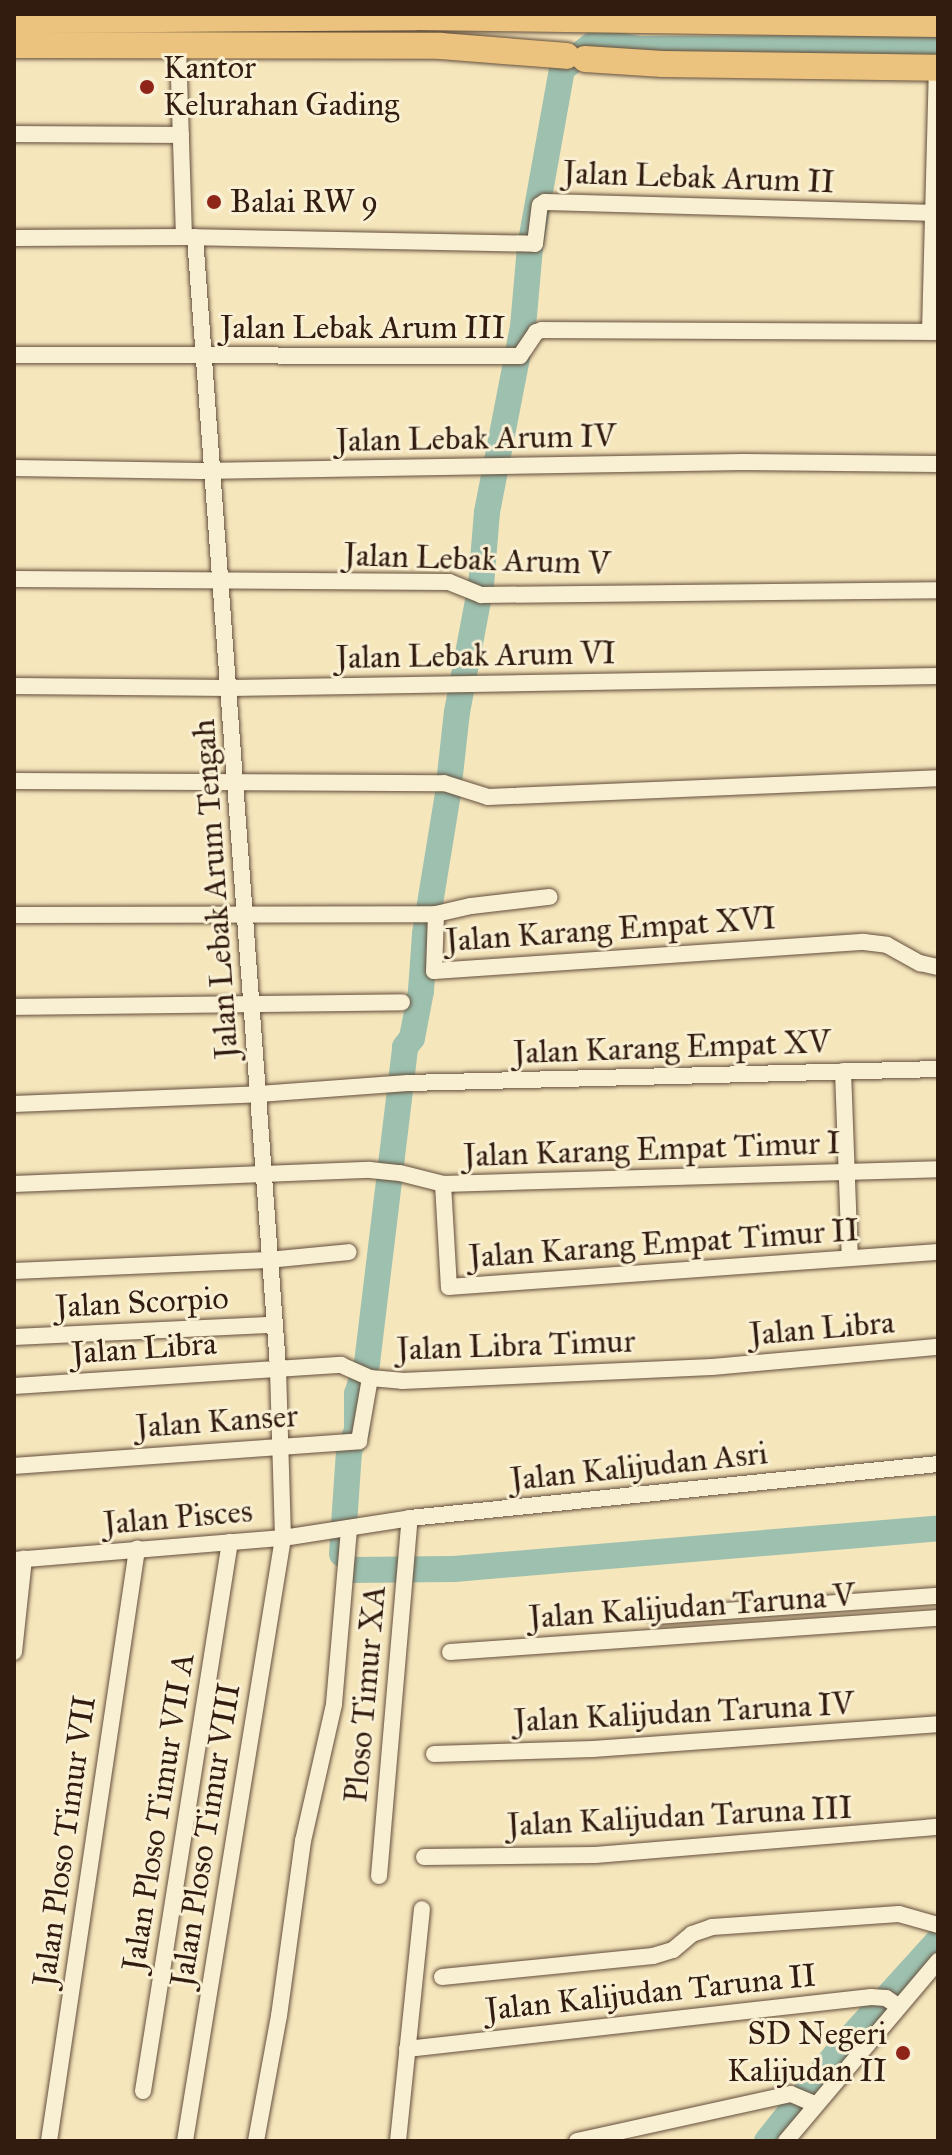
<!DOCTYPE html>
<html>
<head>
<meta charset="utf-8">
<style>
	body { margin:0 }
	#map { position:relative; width:952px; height:2155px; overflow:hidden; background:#f6e6bc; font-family:"IM FELL Great Primer",serif }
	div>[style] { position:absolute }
	.river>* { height:26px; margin:-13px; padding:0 13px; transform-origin:13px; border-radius:13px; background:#9dc0af }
	.roads { filter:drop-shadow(0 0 2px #634e3b) drop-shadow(0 0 2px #634e3b) }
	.minor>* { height:16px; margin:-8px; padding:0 8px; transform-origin:8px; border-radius:8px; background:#f9efd3 }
	.primary>* { height:26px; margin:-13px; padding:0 13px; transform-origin:13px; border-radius:13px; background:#ebc37e }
	.dots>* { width:22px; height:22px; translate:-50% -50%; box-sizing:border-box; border:4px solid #f9efd3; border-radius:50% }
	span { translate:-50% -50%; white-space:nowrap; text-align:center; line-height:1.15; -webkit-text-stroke:6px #f9efd3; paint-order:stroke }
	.poi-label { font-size:32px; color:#321c10 }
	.left { translate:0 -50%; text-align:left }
	.right { translate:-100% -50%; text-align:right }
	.street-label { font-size:32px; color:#321c10 }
	.frame { position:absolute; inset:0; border:16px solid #321c10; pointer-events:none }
</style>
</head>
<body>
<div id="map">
	<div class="river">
		<div style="left:342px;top:1554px;width:103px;rotate:-86.1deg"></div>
		<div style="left:349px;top:1451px;width:22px;rotate:-69deg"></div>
		<div style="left:357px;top:1430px;width:36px;rotate:-90deg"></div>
		<div style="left:357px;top:1394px;width:33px;rotate:-72deg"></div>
		<div style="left:367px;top:1363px;width:318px;rotate:-83.1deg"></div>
		<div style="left:405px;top:1047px;width:11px;rotate:-52deg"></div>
		<div style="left:412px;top:1038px;width:48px;rotate:-79.2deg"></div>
		<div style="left:421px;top:991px;width:57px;rotate:-86deg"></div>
		<div style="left:425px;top:934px;width:143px;rotate:-80.7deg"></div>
		<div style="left:448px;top:793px;width:81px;rotate:-83.7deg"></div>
		<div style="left:457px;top:712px;width:129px;rotate:-79.3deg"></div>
		<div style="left:481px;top:585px;width:73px;rotate:-85.3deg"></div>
		<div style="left:487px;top:512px;width:188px;rotate:-79deg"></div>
		<div style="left:523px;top:327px;width:80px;rotate:-85deg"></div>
		<div style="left:530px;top:247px;width:181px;rotate:-79.8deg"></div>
		<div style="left:562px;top:69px;width:43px;rotate:-38.5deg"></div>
		<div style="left:596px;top:42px;width:45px;rotate:9deg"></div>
		<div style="left:640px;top:49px;width:298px;rotate:-0.2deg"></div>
		<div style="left:350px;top:1570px;width:104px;rotate:-0.6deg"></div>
		<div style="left:454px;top:1569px;width:486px;rotate:-4.8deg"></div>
		<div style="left:767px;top:2141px;width:119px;rotate:-51.5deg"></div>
		<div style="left:841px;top:2048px;width:144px;rotate:-47.8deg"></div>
	</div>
	<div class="roads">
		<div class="minor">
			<div style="left:178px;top:46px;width:191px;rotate:88.2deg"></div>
			<div style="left:14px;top:134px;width:167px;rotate:0.3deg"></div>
			<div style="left:14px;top:238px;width:170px;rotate:-0.3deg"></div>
			<div style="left:184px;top:237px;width:351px;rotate:1.1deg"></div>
			<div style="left:535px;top:244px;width:39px;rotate:-83deg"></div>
			<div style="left:540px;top:205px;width:6px;rotate:-31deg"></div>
			<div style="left:545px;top:202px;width:393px;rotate:1.6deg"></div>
			<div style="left:930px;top:332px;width:264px;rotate:-88.5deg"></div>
			<div style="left:14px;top:355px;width:506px;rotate:0.11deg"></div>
			<div style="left:520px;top:356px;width:29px;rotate:-56deg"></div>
			<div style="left:536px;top:332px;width:6px;rotate:-18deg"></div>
			<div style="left:542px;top:330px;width:396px;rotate:0.3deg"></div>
			<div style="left:14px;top:468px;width:187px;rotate:0.9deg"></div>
			<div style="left:201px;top:471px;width:542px;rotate:-0.95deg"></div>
			<div style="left:743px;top:462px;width:195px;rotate:0.6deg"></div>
			<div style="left:14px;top:579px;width:435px;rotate:0.4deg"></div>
			<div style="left:449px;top:582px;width:35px;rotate:22deg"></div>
			<div style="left:481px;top:595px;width:457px;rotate:-0.6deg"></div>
			<div style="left:14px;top:686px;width:217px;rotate:0.5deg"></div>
			<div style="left:231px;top:688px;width:707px;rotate:-0.97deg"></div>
			<div style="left:14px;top:781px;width:430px;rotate:0.3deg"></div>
			<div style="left:444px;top:783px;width:46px;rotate:17.7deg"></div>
			<div style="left:488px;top:797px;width:450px;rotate:-2.4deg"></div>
			<div style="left:436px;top:914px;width:57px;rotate:92deg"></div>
			<div style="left:434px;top:971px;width:431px;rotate:-3.9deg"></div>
			<div style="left:864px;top:942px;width:23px;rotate:7deg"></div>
			<div style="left:887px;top:945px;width:38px;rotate:29deg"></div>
			<div style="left:920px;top:963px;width:18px;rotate:13deg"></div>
			<div style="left:14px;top:915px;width:422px;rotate:-0.1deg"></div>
			<div style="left:436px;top:914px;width:36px;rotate:-13deg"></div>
			<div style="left:471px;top:906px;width:79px;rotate:-6.6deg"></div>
			<div style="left:14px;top:1007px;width:388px;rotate:-0.7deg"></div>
			<div style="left:843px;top:1071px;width:187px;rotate:87.9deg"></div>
			<div style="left:14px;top:1104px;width:245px;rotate:-2.3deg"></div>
			<div style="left:259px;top:1094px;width:149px;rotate:-4.2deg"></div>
			<div style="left:408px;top:1083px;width:530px;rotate:-1.51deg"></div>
			<div style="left:14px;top:1184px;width:356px;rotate:-2.3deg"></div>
			<div style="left:370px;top:1170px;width:30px;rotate:6deg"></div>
			<div style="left:400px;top:1173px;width:44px;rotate:14.3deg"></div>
			<div style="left:443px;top:1184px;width:495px;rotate:-1.7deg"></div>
			<div style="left:443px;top:1184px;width:103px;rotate:86.7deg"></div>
			<div style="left:449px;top:1287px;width:490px;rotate:-4.1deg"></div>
			<div style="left:14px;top:1271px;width:254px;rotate:-2.5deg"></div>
			<div style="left:268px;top:1260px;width:81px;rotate:-5.6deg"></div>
			<div style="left:14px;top:1337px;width:259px;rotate:-2.7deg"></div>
			<div style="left:14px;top:1386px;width:328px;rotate:-3.7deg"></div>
			<div style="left:341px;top:1365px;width:32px;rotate:24deg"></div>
			<div style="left:370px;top:1378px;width:32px;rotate:5deg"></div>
			<div style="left:402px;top:1381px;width:310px;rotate:-2.6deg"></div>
			<div style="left:712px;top:1367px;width:227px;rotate:-5.1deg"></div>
			<div style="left:14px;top:1466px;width:346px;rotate:-4.1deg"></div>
			<div style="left:359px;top:1441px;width:64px;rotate:-80.1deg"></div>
			<div style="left:14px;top:1560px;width:270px;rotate:-4.7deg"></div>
			<div style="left:283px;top:1538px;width:129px;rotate:-8.9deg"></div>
			<div style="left:410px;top:1518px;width:531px;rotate:-5.84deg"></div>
			<div style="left:656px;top:1616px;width:283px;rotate:-4.1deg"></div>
			<div style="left:14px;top:1652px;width:94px;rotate:-83.9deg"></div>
			<div style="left:450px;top:1652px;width:489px;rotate:-4deg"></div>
			<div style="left:434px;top:1754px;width:159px;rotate:-1.8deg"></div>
			<div style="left:593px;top:1749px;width:346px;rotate:-4.1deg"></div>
			<div style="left:424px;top:1857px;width:171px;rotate:-0.7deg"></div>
			<div style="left:595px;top:1855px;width:344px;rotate:-4.7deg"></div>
			<div style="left:379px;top:1876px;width:359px;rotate:-85.1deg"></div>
			<div style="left:442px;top:1977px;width:212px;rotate:-5.7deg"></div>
			<div style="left:653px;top:1956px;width:21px;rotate:-17deg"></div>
			<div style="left:673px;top:1950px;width:25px;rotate:-40deg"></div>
			<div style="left:692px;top:1934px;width:21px;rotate:-19deg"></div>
			<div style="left:712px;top:1927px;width:187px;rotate:-4deg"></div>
			<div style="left:899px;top:1914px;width:41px;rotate:15.8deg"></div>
			<div style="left:407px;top:2049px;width:467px;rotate:-6.4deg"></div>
			<div style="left:871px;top:1997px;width:15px;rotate:4deg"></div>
			<div style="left:886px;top:1998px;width:14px;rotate:34deg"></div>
			<div style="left:143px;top:2091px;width:556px;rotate:-81deg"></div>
			<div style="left:49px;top:2141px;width:599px;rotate:-81.54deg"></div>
			<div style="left:185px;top:2141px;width:611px;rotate:-80.77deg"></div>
			<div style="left:283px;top:1538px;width:171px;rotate:-91.7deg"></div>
			<div style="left:278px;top:1367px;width:1133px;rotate:-94.2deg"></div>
			<div style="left:256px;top:2141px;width:127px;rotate:-79.6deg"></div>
			<div style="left:279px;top:2016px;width:177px;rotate:-82.2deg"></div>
			<div style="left:303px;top:1841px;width:140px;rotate:-77.2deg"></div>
			<div style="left:334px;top:1704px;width:175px;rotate:-85.1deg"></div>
			<div style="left:398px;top:2141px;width:233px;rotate:-84.1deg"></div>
			<div style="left:577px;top:2141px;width:219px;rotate:-12.4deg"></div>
			<div style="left:791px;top:2094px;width:26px;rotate:23deg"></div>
			<div style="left:786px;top:2141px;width:236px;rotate:-49.8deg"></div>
		</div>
		<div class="primary">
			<div style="left:14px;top:20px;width:402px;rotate:-0.4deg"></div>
			<div style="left:416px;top:17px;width:522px;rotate:0.77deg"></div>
			<div style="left:14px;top:45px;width:427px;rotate:0.1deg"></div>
			<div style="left:441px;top:46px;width:126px;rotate:4.5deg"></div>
			<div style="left:585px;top:59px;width:78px;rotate:3.7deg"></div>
			<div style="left:663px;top:64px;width:275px;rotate:0.8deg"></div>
		</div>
	</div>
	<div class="dots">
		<div style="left:147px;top:87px;background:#8f2418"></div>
		<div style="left:214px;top:202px;background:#8f2418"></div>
		<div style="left:903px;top:2053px;background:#8f2418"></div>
	</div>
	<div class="poi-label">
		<span class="left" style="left:163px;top:87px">Kantor<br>Kelurahan Gading</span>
		<span class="left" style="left:230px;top:202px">Balai RW 9</span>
		<span class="right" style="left:887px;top:2053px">SD Negeri<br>Kalijudan II</span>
	</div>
	<div class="street-label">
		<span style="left:699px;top:178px;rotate:2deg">Jalan Lebak Arum II</span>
		<span style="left:363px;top:328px">Jalan Lebak Arum III</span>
		<span style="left:476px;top:439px;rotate:-1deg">Jalan Lebak Arum IV</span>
		<span style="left:477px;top:560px;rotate:2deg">Jalan Lebak Arum V</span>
		<span style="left:476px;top:656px;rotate:-1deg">Jalan Lebak Arum VI</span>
		<span style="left:216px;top:889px;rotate:-94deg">Jalan Lebak Arum Tengah</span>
		<span style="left:611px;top:930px;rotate:-4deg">Jalan Karang Empat XVI</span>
		<span style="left:672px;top:1048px;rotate:-2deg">Jalan Karang Empat XV</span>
		<span style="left:652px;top:1150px;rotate:-2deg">Jalan Karang Empat Timur I</span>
		<span style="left:664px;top:1244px;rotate:-4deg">Jalan Karang Empat Timur II</span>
		<span style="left:142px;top:1303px;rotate:-3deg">Jalan Scorpio</span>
		<span style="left:822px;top:1329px;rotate:-5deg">Jalan Libra</span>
		<span style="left:516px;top:1346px;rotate:-2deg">Jalan Libra Timur</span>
		<span style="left:144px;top:1349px;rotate:-4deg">Jalan Libra</span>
		<span style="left:217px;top:1422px;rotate:-4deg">Jalan Kanser</span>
		<span style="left:639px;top:1467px;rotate:-6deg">Jalan Kalijudan Asri</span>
		<span style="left:178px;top:1518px;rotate:-5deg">Jalan Pisces</span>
		<span style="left:692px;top:1607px;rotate:-4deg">Jalan Kalijudan Taruna V</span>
		<span style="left:366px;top:1694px;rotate:-85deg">Ploso Timur XA</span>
		<span style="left:684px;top:1713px;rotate:-3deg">Jalan Kalijudan Taruna IV</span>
		<span style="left:159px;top:1812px;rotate:-81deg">Jalan Ploso Timur VII A</span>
		<span style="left:680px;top:1817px;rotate:-3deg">Jalan Kalijudan Taruna III</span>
		<span style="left:206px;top:1835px;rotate:-81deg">Jalan Ploso Timur VIII</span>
		<span style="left:65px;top:1841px;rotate:-82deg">Jalan Ploso Timur VII</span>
		<span style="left:651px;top:1993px;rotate:-6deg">Jalan Kalijudan Taruna II</span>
	</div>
	<div class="frame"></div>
</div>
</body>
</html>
